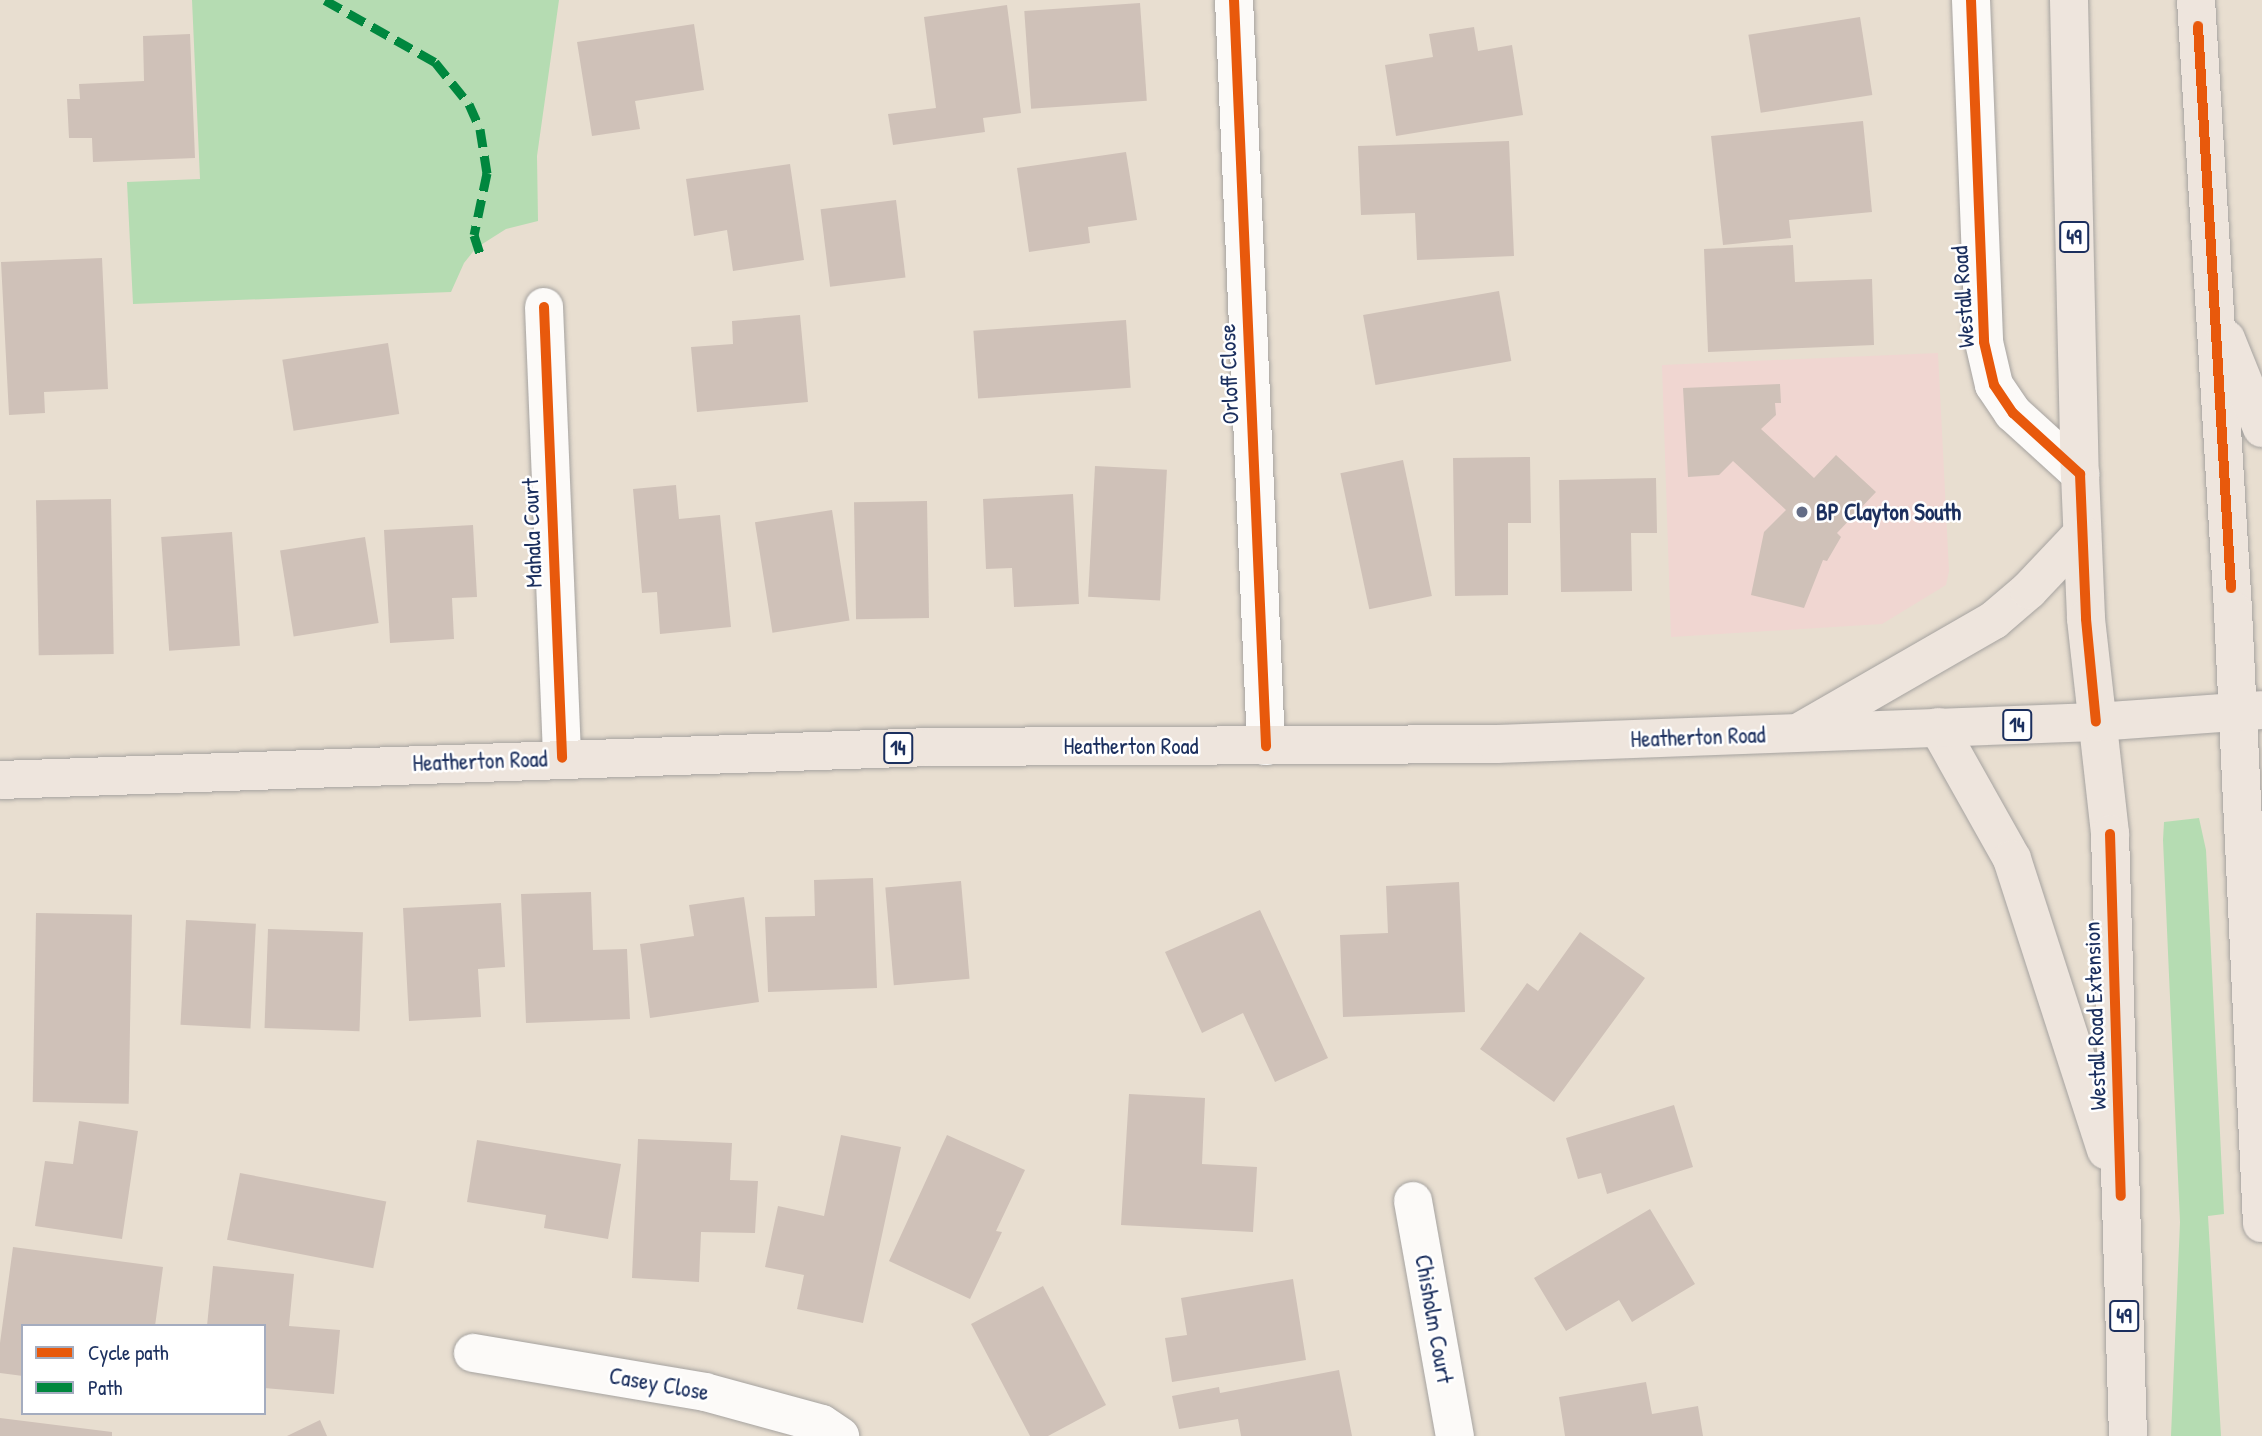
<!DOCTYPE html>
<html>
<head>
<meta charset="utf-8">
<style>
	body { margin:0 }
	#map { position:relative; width:2262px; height:1436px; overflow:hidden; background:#e8ded0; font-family:"Patrick Hand",sans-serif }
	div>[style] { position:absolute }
	.built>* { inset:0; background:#f0d6d1 }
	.green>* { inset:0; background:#b5dcb2 }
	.building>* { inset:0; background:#cfc1b8; transform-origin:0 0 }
	.roads { filter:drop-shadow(0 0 2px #a6a3a0) drop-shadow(0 0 2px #a6a3a0) }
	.street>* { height:38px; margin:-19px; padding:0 19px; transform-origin:19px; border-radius:19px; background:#fcfaf8 }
	.primary>* { height:38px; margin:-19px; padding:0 19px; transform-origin:19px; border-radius:19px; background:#eee5dd }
	.quiet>* { height:9px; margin-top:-4.5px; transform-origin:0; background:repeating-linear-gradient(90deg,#00873e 0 18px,transparent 0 27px) }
	.cycleway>* { height:10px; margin:-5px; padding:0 5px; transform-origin:5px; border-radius:5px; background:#e8590c }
	.dots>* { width:19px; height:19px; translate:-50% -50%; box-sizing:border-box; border:4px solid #fff; border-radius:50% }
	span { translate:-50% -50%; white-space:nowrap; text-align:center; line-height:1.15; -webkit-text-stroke:5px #fff; paint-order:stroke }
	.shield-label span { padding:2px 5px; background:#fff; border:2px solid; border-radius:5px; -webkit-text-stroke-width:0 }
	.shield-label { font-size:21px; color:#1b2f5e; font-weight:700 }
	.street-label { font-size:23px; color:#1b2f5e }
	.poi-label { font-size:23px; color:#1b2f5e; font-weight:700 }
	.left { translate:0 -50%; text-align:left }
	.legend { position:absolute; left:21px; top:1324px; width:245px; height:91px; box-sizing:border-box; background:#fff; border:2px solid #a4acbf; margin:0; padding:9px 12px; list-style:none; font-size:21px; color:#1b2f5e }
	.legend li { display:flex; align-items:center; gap:14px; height:35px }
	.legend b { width:35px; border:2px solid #a4acbf }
</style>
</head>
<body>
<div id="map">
	<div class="built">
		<div style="clip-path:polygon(1938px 353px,1949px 571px,1946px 585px,1882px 624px,1671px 637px,1662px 365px)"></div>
	</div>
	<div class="green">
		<div style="clip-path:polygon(192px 0,559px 0,537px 156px,538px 221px,506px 229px,476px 248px,464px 263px,451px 292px,133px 304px,127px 182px,200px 179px)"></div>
		<div style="clip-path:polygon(2199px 818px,2206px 850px,2224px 1214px,2208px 1216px,2221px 1436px,2171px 1436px,2180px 1222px,2163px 840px,2164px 822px)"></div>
	</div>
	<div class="building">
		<div style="left:1140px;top:3px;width:98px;height:116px;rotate:86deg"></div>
		<div style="clip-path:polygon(1007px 5px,1021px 113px,983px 118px,985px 132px,893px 145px,888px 114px,936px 108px,924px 17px)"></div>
		<div style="left:1860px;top:17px;width:79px;height:113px;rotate:81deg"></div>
		<div style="clip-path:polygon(694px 24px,704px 90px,635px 101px,640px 129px,592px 136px,577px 42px)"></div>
		<div style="clip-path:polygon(1474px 27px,1478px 51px,1512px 45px,1523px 115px,1396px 136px,1385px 65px,1433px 57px,1429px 34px)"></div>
		<div style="clip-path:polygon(190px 34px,195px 158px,93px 162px,92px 138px,69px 138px,67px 99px,80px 99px,79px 84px,144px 81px,143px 36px)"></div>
		<div style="clip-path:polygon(1863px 121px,1872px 212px,1789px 220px,1791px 238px,1723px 245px,1711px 136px)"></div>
		<div style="clip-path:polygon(1509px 141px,1514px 256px,1417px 260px,1415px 213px,1361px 215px,1358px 146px)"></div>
		<div style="clip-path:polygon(1126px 152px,1137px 220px,1088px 227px,1090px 243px,1029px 252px,1017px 168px)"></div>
		<div style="clip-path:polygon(790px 164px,804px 260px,733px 271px,727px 230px,694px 236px,686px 179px)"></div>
		<div style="left:896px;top:200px;width:78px;height:76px;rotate:83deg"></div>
		<div style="clip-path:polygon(1793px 245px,1795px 282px,1872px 279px,1874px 345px,1708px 352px,1704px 249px)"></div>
		<div style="clip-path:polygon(102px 258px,108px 389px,44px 392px,45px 413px,9px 415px,1px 262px)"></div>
		<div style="left:1499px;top:291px;width:71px;height:138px;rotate:80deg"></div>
		<div style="clip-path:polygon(800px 315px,808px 402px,697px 412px,691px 347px,733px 344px,732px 321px)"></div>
		<div style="left:1126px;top:320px;width:68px;height:153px;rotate:86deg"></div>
		<div style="left:388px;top:343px;width:72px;height:107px;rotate:81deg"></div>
		<div style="clip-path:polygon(1780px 384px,1781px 403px,1775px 403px,1776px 415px,1761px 429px,1814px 478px,1836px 455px,1876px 492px,1837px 533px,1841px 537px,1827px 561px,1823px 560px,1804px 608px,1751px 595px,1764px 532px,1786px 510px,1733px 461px,1719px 475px,1688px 477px,1683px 388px)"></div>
		<div style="clip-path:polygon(1530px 457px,1531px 523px,1508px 523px,1508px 595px,1455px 596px,1453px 458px)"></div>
		<div style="left:1403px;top:460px;width:139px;height:64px;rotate:78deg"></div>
		<div style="left:1095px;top:466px;width:72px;height:131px;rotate:3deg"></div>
		<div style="clip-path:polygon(1656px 478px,1657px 533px,1631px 533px,1632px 591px,1561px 592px,1559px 480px)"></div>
		<div style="clip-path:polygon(676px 485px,679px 519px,720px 515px,731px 627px,660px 634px,657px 592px,642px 593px,633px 489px)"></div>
		<div style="clip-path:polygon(1073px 494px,1079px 604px,1014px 607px,1012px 568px,986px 569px,983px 499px)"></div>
		<div style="left:111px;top:499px;width:155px;height:75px;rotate:89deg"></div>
		<div style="left:927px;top:501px;width:117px;height:73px;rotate:89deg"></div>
		<div style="left:832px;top:510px;width:112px;height:78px;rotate:81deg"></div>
		<div style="clip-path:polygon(473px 525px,477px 597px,452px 598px,454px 639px,390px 643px,384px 530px)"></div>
		<div style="left:232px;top:532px;width:114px;height:71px;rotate:86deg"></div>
		<div style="left:365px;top:537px;width:87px;height:86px;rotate:81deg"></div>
		<div style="clip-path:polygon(873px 878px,877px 988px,768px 992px,765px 917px,815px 916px,814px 880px)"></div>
		<div style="left:961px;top:881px;width:98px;height:76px;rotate:85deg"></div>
		<div style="clip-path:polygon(1459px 882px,1465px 1012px,1343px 1017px,1340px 935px,1388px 933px,1386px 886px)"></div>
		<div style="clip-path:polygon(591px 892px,593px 950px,627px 949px,630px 1019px,526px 1023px,521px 894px)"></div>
		<div style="clip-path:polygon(744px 897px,759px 1002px,650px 1018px,640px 944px,694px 936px,689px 905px)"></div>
		<div style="clip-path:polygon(501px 903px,505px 967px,478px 969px,481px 1017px,409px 1021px,403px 908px)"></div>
		<div style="clip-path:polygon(1260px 910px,1328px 1058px,1275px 1082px,1243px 1013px,1202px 1033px,1165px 952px)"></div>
		<div style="left:36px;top:913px;width:96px;height:189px;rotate:1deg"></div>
		<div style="left:186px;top:920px;width:70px;height:105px;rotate:3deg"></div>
		<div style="left:268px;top:929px;width:95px;height:99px;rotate:2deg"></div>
		<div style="clip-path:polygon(1580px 932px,1645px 978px,1554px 1102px,1480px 1049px,1527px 983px,1538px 991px)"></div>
		<div style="clip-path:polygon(1129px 1094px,1205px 1098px,1202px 1164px,1257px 1167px,1253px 1232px,1121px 1225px)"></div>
		<div style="clip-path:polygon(1674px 1105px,1693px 1167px,1607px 1194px,1601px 1173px,1578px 1179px,1566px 1138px)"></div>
		<div style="clip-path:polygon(79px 1121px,138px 1131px,122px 1239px,35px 1226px,45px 1161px,73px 1164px)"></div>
		<div style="clip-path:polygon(841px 1135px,901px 1147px,863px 1323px,797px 1309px,804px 1275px,765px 1267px,778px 1206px,824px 1216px)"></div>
		<div style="clip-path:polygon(947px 1135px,1025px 1170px,996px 1231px,1002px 1232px,970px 1299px,889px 1261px)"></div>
		<div style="clip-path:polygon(638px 1139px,732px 1143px,730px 1180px,758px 1181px,755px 1233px,701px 1232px,699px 1282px,632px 1278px)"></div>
		<div style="clip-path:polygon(477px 1140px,621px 1164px,608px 1239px,544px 1228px,546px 1215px,467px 1202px)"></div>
		<div style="left:240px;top:1173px;width:149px;height:68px;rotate:11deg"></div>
		<div style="clip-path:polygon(1650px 1209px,1695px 1284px,1632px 1322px,1619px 1300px,1566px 1331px,1534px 1278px)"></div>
		<div style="clip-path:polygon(13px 1247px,163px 1267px,155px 1326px,23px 1326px,23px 1376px,0 1373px,0 1343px)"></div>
		<div style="clip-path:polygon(213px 1266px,294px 1274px,289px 1326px,340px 1330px,334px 1394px,264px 1388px,264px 1326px,207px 1326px)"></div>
		<div style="clip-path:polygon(1293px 1279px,1306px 1360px,1172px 1382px,1165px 1338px,1187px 1335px,1181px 1298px)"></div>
		<div style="clip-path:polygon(1043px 1286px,1106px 1405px,1048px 1436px,1030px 1436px,971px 1324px)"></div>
		<div style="clip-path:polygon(1339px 1370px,1352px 1436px,1241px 1436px,1238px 1419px,1179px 1429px,1172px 1396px,1219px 1387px,1220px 1393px)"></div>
		<div style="clip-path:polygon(1646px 1382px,1652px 1414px,1698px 1406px,1703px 1436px,1565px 1436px,1559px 1397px)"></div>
		<div style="clip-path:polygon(0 1418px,112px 1432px,112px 1436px,0 1436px)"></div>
		<div style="clip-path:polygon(320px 1420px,327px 1436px,287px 1436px)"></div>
	</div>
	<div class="roads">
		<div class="street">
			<div style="left:1234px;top:0;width:747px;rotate:87.54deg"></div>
			<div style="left:1971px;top:0;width:342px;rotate:87.8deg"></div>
			<div style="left:1984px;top:342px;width:44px;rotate:76.9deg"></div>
			<div style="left:1994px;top:385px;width:34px;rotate:56deg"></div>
			<div style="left:2013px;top:413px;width:91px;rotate:42.3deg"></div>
			<div style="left:544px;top:307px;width:451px;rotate:87.7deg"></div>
			<div style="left:1413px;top:1201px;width:239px;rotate:79.9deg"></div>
			<div style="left:473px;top:1353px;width:235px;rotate:9.5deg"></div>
			<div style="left:705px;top:1392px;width:121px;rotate:15.3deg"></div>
			<div style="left:822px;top:1424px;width:22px;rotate:34deg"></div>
		</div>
		<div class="primary">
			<div style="left:2069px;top:0;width:474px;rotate:88.7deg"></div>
			<div style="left:2080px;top:474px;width:145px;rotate:87.6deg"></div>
			<div style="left:2086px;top:619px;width:216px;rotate:83.6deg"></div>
			<div style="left:2110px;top:834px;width:602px;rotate:88.29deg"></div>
			<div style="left:2196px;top:0;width:612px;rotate:86.53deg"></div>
			<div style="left:2233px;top:611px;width:613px;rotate:87.29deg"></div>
			<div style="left:2226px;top:339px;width:96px;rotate:68deg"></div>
			<div style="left:1938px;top:727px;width:151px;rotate:60.7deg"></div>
			<div style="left:2012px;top:859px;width:306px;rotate:72.1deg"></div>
			<div style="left:1803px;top:730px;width:220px;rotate:-29.9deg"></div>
			<div style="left:1994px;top:620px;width:46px;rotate:-40.6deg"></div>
			<div style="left:2029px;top:590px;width:77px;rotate:-46.6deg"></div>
			<div style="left:0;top:780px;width:932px;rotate:-2.03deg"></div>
			<div style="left:931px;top:747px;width:566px;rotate:-0.3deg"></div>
			<div style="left:1497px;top:744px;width:599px;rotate:-2.1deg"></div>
			<div style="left:2096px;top:722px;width:166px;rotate:-4.1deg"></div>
		</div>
	</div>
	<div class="quiet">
		<div style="left:325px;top:0;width:126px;rotate:29.4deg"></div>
		<div style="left:435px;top:62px;width:54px;rotate:51deg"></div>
		<div style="left:469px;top:104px;width:27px;rotate:66deg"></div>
		<div style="left:480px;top:129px;width:45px;rotate:81deg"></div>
		<div style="left:487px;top:173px;width:63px;rotate:101.8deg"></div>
		<div style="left:474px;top:235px;width:20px;rotate:72deg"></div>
	</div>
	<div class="cycleway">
		<div style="left:1234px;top:0;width:747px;rotate:87.54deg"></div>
		<div style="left:1971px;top:0;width:342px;rotate:87.8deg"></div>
		<div style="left:1984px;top:342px;width:44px;rotate:76.9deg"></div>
		<div style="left:1994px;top:385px;width:34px;rotate:56deg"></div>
		<div style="left:2013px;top:413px;width:91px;rotate:42.3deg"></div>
		<div style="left:2080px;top:474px;width:145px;rotate:87.6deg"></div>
		<div style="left:2086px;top:619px;width:103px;rotate:84.5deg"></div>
		<div style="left:2198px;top:26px;width:563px;rotate:86.64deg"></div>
		<div style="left:544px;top:307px;width:451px;rotate:87.7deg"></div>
		<div style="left:2110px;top:834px;width:362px;rotate:88.3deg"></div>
	</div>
	<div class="dots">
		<div style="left:1802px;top:512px;background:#636c86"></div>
	</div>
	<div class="shield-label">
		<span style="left:2074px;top:237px">49</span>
		<span style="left:2017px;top:725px">14</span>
		<span style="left:898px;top:748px">14</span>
		<span style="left:2124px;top:1316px">49</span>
	</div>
	<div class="street-label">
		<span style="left:1963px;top:297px;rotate:-94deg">Westall Road</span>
		<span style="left:1229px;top:374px;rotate:-92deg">Orloff Close</span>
		<span style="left:532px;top:533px;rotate:-92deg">Mahala Court</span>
		<span style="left:1698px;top:737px;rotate:-2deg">Heatherton Road</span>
		<span style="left:1131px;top:746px">Heatherton Road</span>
		<span style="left:480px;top:761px;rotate:-2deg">Heatherton Road</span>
		<span style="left:2095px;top:1016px;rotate:-92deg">Westall Road Extension</span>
		<span style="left:1434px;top:1319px;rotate:80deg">Chisholm Court</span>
		<span style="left:659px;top:1384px;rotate:10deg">Casey Close</span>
	</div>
	<div class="poi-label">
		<span class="left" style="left:1816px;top:512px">BP Clayton South</span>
	</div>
	<ul class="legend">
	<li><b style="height:9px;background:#e8590c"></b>Cycle path</li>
	<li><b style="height:9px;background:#00873e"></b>Path</li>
	</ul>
</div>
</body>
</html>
